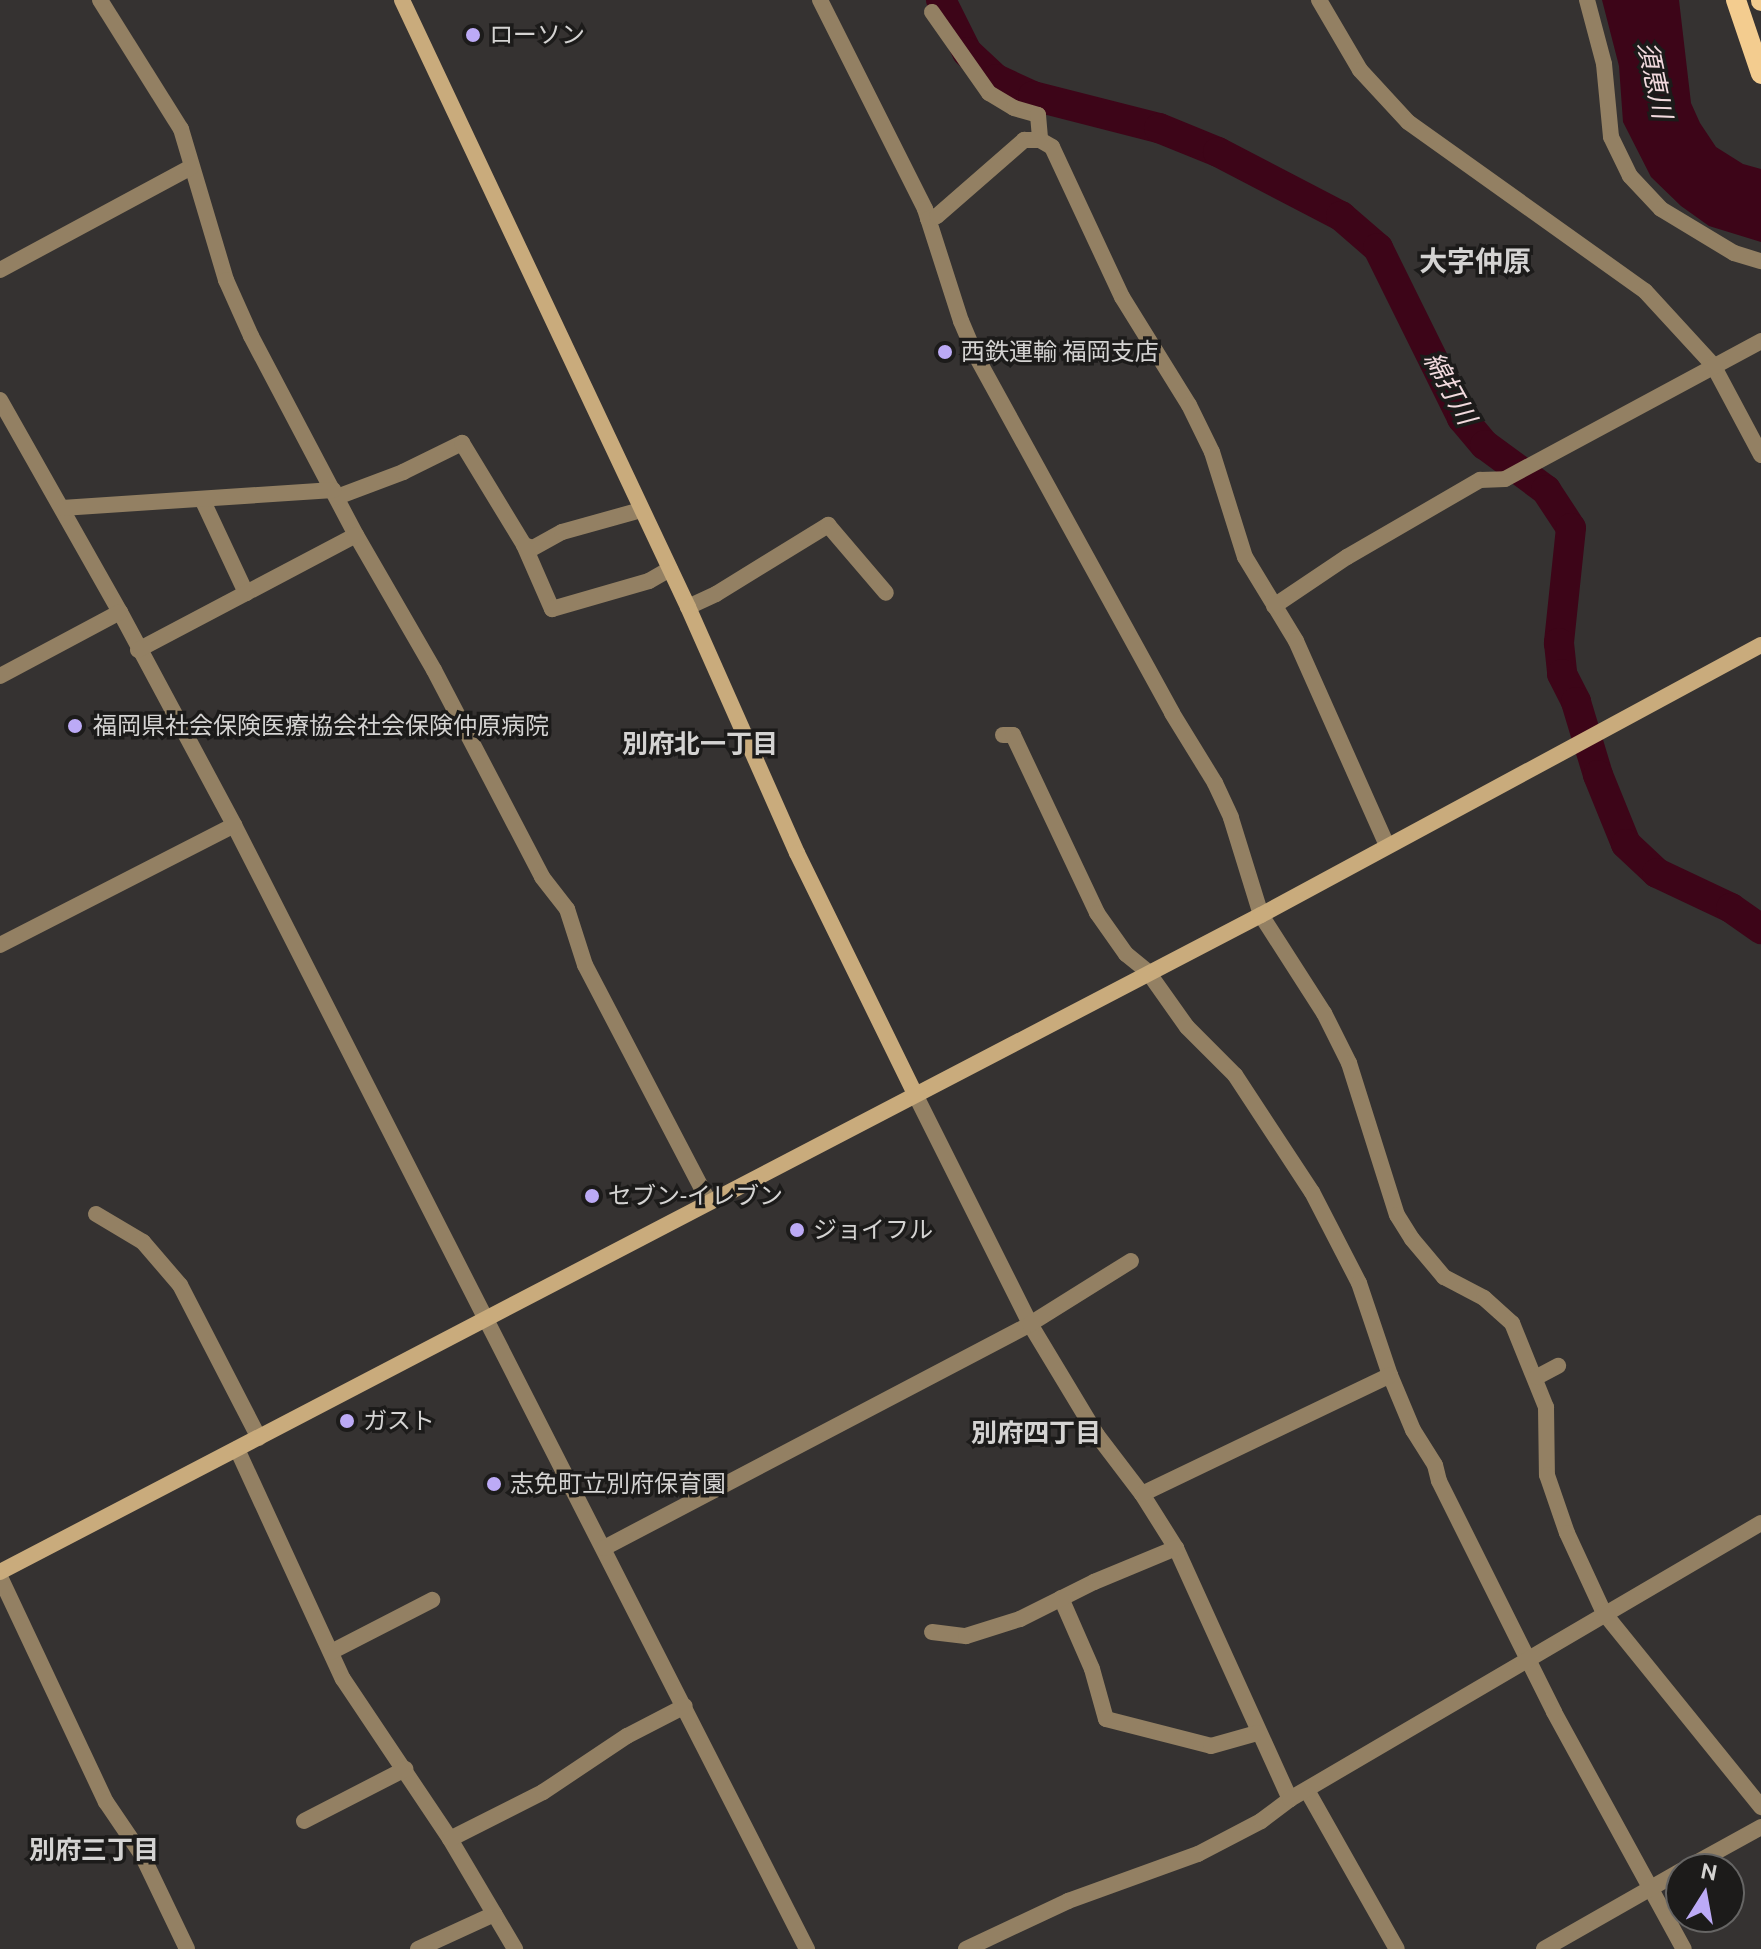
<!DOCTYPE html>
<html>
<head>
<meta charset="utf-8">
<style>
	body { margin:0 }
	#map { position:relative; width:1761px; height:1949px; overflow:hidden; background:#353231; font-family:Ubuntu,"Noto Sans JP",sans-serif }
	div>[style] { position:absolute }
	.water>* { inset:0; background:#3d0518 }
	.river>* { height:30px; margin:-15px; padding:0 15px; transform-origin:15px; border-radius:15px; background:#3d0518 }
	.street>* { height:16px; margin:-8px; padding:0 8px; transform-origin:8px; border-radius:8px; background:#938063 }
	.secondary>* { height:16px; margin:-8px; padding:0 8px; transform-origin:8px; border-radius:8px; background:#c9ab7c }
	.primary>* { height:20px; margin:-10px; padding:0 10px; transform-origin:10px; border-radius:10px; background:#f3cc8f }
	.dots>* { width:22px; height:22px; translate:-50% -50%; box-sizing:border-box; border:4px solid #1c1b1a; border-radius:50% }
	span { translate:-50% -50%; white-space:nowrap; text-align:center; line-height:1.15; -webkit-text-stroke:7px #1c1b1a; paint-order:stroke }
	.poi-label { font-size:24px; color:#d4d3d2 }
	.left { translate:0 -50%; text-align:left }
	.water-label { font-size:26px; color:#f2dade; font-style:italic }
	.neighbourhood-label { font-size:26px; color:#d4d3d2; font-weight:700 }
	.quarter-label { font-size:28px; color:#d4d3d2; font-weight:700 }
	.north { position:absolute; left:1665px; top:1853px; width:80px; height:80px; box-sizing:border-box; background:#1c1b1a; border:2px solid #666564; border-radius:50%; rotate:11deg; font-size:22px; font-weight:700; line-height:32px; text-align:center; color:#d4d3d2 }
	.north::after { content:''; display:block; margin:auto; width:28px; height:36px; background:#bcaaf6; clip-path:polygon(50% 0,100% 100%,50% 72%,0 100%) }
</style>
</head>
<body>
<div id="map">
	<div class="water">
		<div style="clip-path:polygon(1602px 0,1679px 0,1691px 103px,1700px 123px,1716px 147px,1743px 164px,1761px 169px,1761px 242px,1709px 226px,1681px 206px,1651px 177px,1623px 122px,1619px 66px)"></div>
	</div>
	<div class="river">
		<div style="left:941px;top:0;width:58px;rotate:63.4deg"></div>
		<div style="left:967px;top:52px;width:40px;rotate:43deg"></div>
		<div style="left:996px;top:79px;width:41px;rotate:24.7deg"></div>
		<div style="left:1033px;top:96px;width:130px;rotate:14.3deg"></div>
		<div style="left:1159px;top:128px;width:64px;rotate:22.1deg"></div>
		<div style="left:1218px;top:152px;width:139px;rotate:27.5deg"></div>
		<div style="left:1341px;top:216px;width:49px;rotate:40.9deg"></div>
		<div style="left:1378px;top:248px;width:190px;rotate:63.7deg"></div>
		<div style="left:1462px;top:418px;width:35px;rotate:50deg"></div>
		<div style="left:1485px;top:445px;width:76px;rotate:36.4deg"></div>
		<div style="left:1546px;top:490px;width:45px;rotate:56.7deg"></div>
		<div style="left:1571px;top:528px;width:116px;rotate:96deg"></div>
		<div style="left:1559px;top:643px;width:31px;rotate:84deg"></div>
		<div style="left:1562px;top:674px;width:31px;rotate:63deg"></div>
		<div style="left:1576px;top:702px;width:76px;rotate:73.2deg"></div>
		<div style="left:1598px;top:775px;width:74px;rotate:67.9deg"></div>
		<div style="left:1626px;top:844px;width:42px;rotate:43.1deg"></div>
		<div style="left:1657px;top:873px;width:82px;rotate:25.3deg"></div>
		<div style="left:1731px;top:908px;width:37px;rotate:35deg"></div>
	</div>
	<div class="street">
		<div style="left:100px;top:0;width:152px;rotate:57.9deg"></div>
		<div style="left:181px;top:129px;width:158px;rotate:73.4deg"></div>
		<div style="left:226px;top:280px;width:61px;rotate:65.9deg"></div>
		<div style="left:251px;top:336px;width:225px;rotate:62.2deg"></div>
		<div style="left:356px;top:535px;width:156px;rotate:60deg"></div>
		<div style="left:434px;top:670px;width:233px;rotate:62.4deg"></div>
		<div style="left:542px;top:877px;width:41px;rotate:52deg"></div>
		<div style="left:567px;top:909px;width:59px;rotate:72.2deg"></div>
		<div style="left:585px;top:965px;width:267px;rotate:62.4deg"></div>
		<div style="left:820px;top:0;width:234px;rotate:63.3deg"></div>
		<div style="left:925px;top:209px;width:118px;rotate:72.2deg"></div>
		<div style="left:961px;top:321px;width:38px;rotate:67deg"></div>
		<div style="left:976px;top:356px;width:407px;rotate:61.2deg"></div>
		<div style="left:1172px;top:713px;width:82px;rotate:58.4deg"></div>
		<div style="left:1215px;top:783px;width:38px;rotate:65deg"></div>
		<div style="left:1231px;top:818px;width:102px;rotate:72.8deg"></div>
		<div style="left:1261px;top:915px;width:117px;rotate:57.3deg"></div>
		<div style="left:1324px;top:1013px;width:56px;rotate:63.4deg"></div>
		<div style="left:1349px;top:1063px;width:159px;rotate:72.5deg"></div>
		<div style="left:1397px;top:1215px;width:28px;rotate:58deg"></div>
		<div style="left:1412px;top:1239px;width:50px;rotate:49.9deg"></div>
		<div style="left:1444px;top:1277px;width:45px;rotate:27.7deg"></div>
		<div style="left:1484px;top:1298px;width:38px;rotate:42deg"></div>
		<div style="left:1512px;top:1323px;width:91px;rotate:68deg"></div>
		<div style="left:1546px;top:1407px;width:68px;rotate:89.2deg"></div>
		<div style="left:1547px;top:1475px;width:61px;rotate:71deg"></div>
		<div style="left:1567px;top:1533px;width:88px;rotate:65.2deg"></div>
		<div style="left:1604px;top:1613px;width:250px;rotate:51deg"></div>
		<div style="left:1319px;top:0;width:81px;rotate:59.6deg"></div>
		<div style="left:1360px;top:70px;width:71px;rotate:47.3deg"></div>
		<div style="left:1408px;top:122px;width:291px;rotate:35.5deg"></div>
		<div style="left:1645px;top:291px;width:100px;rotate:47.4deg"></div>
		<div style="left:1713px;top:365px;width:102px;rotate:61.9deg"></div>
		<div style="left:1587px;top:0;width:66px;rotate:75.1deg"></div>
		<div style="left:1604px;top:64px;width:73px;rotate:84.5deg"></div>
		<div style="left:1611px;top:137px;width:43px;rotate:64deg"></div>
		<div style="left:1630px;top:176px;width:45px;rotate:46.8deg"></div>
		<div style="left:1661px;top:209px;width:85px;rotate:31.1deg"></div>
		<div style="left:1734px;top:253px;width:28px;rotate:17deg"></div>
		<div style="left:932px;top:12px;width:99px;rotate:54.9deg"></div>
		<div style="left:989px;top:93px;width:29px;rotate:31deg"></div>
		<div style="left:1014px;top:108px;width:25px;rotate:16deg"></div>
		<div style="left:1038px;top:115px;width:25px;rotate:85deg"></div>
		<div style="left:928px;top:219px;width:9px;rotate:-18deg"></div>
		<div style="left:937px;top:216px;width:116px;rotate:-41.1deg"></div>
		<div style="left:1024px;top:140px;width:16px"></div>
		<div style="left:1040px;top:140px;width:14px;rotate:30deg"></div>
		<div style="left:1052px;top:147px;width:166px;rotate:65deg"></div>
		<div style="left:1122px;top:297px;width:127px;rotate:58.2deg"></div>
		<div style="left:1189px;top:405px;width:52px;rotate:63.9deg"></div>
		<div style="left:1212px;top:452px;width:110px;rotate:72.6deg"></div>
		<div style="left:1245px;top:557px;width:98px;rotate:58.7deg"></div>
		<div style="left:1296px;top:641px;width:223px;rotate:66deg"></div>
		<div style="left:0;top:270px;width:217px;rotate:-28.3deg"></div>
		<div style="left:0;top:400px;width:244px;rotate:60.5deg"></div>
		<div style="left:120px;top:612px;width:242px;rotate:61.8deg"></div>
		<div style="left:234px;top:825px;width:1262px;rotate:62.99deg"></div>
		<div style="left:337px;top:497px;width:71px;rotate:-20.7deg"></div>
		<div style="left:403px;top:472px;width:66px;rotate:-26.2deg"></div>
		<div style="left:462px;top:443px;width:119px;rotate:58.7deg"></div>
		<div style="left:524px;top:545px;width:9px;rotate:18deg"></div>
		<div style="left:533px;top:548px;width:33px;rotate:-29deg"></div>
		<div style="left:562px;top:532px;width:82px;rotate:-15.6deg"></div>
		<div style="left:202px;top:499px;width:104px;rotate:64.9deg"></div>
		<div style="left:62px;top:508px;width:272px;rotate:-3.8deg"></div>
		<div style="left:524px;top:545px;width:70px;rotate:66.4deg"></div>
		<div style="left:552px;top:609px;width:101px;rotate:-16.1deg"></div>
		<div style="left:649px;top:581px;width:24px;rotate:-30deg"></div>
		<div style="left:1274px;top:606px;width:88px;rotate:-33.9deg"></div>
		<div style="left:1347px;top:557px;width:154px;rotate:-30.1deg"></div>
		<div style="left:1480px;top:480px;width:25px;rotate:-2deg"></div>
		<div style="left:1505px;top:479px;width:291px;rotate:-28.3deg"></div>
		<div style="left:688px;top:607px;width:31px;rotate:-25deg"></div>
		<div style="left:716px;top:594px;width:132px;rotate:-31.6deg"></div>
		<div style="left:828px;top:525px;width:89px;rotate:49.5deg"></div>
		<div style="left:138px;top:650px;width:246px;rotate:-27.8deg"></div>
		<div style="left:0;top:676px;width:136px;rotate:-28.1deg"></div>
		<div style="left:1003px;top:735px;width:10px"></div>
		<div style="left:1013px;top:735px;width:197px;rotate:64.7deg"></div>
		<div style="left:1097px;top:913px;width:50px;rotate:54.7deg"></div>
		<div style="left:1126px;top:954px;width:28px;rotate:39deg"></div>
		<div style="left:1148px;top:972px;width:67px;rotate:54.7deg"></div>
		<div style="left:1187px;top:1027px;width:68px;rotate:45deg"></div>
		<div style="left:1235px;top:1075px;width:140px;rotate:56.7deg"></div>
		<div style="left:1312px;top:1192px;width:102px;rotate:62.7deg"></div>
		<div style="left:1359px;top:1283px;width:97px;rotate:71.4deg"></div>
		<div style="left:1390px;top:1375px;width:60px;rotate:67.3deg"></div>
		<div style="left:1413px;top:1430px;width:41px;rotate:57.8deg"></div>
		<div style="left:1435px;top:1465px;width:16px;rotate:76deg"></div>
		<div style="left:1439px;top:1481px;width:258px;rotate:63.5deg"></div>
		<div style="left:1554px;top:1712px;width:270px;rotate:61.3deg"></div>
		<div style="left:0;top:945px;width:263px;rotate:-27.1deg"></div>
		<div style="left:915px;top:1094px;width:257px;rotate:63.4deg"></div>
		<div style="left:1030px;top:1324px;width:130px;rotate:58.9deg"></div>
		<div style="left:1097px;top:1435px;width:74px;rotate:52.7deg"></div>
		<div style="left:1142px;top:1494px;width:64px;rotate:57.8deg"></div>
		<div style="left:1176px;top:1548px;width:276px;rotate:65.6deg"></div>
		<div style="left:96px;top:1214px;width:55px;rotate:30.8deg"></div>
		<div style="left:143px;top:1242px;width:57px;rotate:49.3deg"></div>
		<div style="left:180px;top:1285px;width:172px;rotate:62.7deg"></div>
		<div style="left:1537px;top:1377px;width:24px;rotate:-28deg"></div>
		<div style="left:237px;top:1449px;width:253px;rotate:65.3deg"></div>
		<div style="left:343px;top:1679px;width:192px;rotate:56.2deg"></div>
		<div style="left:450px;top:1839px;width:128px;rotate:59.4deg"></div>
		<div style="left:1142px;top:1494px;width:275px;rotate:-25.6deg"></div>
		<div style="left:604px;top:1548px;width:481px;rotate:-27.7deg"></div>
		<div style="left:1030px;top:1324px;width:119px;rotate:-32deg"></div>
		<div style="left:0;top:1577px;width:249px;rotate:64.8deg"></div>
		<div style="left:106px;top:1802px;width:64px;rotate:55.8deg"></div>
		<div style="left:142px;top:1855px;width:104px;rotate:64.4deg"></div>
		<div style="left:1061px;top:1598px;width:77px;rotate:66.4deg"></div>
		<div style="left:1092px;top:1669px;width:52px;rotate:74.4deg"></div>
		<div style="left:1106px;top:1719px;width:108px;rotate:14.4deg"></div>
		<div style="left:1211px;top:1746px;width:48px;rotate:-15.8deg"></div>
		<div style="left:932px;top:1632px;width:34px;rotate:7deg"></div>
		<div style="left:966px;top:1636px;width:57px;rotate:-17.5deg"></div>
		<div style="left:1020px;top:1619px;width:83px;rotate:-26.6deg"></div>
		<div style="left:1094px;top:1582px;width:89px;rotate:-22.5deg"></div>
		<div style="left:331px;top:1652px;width:114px;rotate:-27.2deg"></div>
		<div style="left:1308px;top:1792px;width:180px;rotate:60.5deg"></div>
		<div style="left:304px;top:1821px;width:114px;rotate:-27.2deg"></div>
		<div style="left:450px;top:1839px;width:104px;rotate:-26.8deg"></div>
		<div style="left:543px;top:1792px;width:101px;rotate:-33.7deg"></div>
		<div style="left:627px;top:1736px;width:65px;rotate:-27.3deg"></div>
		<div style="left:1685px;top:1869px;width:87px;rotate:-28.9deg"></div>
		<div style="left:418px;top:1949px;width:84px;rotate:-24.7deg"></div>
		<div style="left:966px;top:1949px;width:113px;rotate:-25.2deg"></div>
		<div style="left:1068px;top:1901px;width:138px;rotate:-19.9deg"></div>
		<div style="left:1198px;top:1854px;width:71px;rotate:-27.6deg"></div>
		<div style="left:1261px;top:1821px;width:36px;rotate:-37deg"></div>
		<div style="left:1290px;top:1799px;width:546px;rotate:-30.37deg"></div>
		<div style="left:1544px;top:1949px;width:158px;rotate:-29.7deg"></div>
	</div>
	<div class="secondary">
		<div style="left:402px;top:0;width:671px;rotate:64.77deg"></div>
		<div style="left:688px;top:607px;width:269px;rotate:66.1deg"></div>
		<div style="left:797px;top:853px;width:268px;rotate:63.9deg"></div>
		<div style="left:0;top:1572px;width:1422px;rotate:-27.52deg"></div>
		<div style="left:1261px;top:915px;width:568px;rotate:-28.37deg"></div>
	</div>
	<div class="primary">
		<div style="left:1736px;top:0;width:78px;rotate:71.3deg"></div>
		<div style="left:1761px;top:0;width:1px;rotate:90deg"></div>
	</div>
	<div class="dots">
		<div style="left:473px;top:35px;background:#bcaaf6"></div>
		<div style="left:945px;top:352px;background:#bcaaf6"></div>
		<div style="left:75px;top:726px;background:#bcaaf6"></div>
		<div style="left:592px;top:1196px;background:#bcaaf6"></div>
		<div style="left:797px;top:1230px;background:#bcaaf6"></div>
		<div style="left:347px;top:1421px;background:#bcaaf6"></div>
		<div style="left:494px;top:1484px;background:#bcaaf6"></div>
	</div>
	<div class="poi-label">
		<span class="left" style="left:489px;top:35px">ローソン</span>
		<span class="left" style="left:961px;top:352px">西鉄運輸 福岡支店</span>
		<span class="left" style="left:93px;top:726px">福岡県社会保険医療協会社会保険仲原病院</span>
		<span class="left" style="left:608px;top:1196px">セブン-イレブン</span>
		<span class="left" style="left:813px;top:1230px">ジョイフル</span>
		<span class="left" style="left:363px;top:1421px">ガスト</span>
		<span class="left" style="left:510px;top:1484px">志免町立別府保育園</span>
	</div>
	<div class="water-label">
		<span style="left:1655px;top:80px;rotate:78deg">須恵川</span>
		<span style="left:1450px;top:388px;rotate:61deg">綿打川</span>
	</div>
	<div class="neighbourhood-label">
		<span style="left:700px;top:744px">別府北一丁目</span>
		<span style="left:1036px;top:1433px">別府四丁目</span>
		<span style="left:94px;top:1850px">別府三丁目</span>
	</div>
	<div class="quarter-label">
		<span style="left:1475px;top:261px">大字仲原</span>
	</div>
	<div class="north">N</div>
</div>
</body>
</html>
